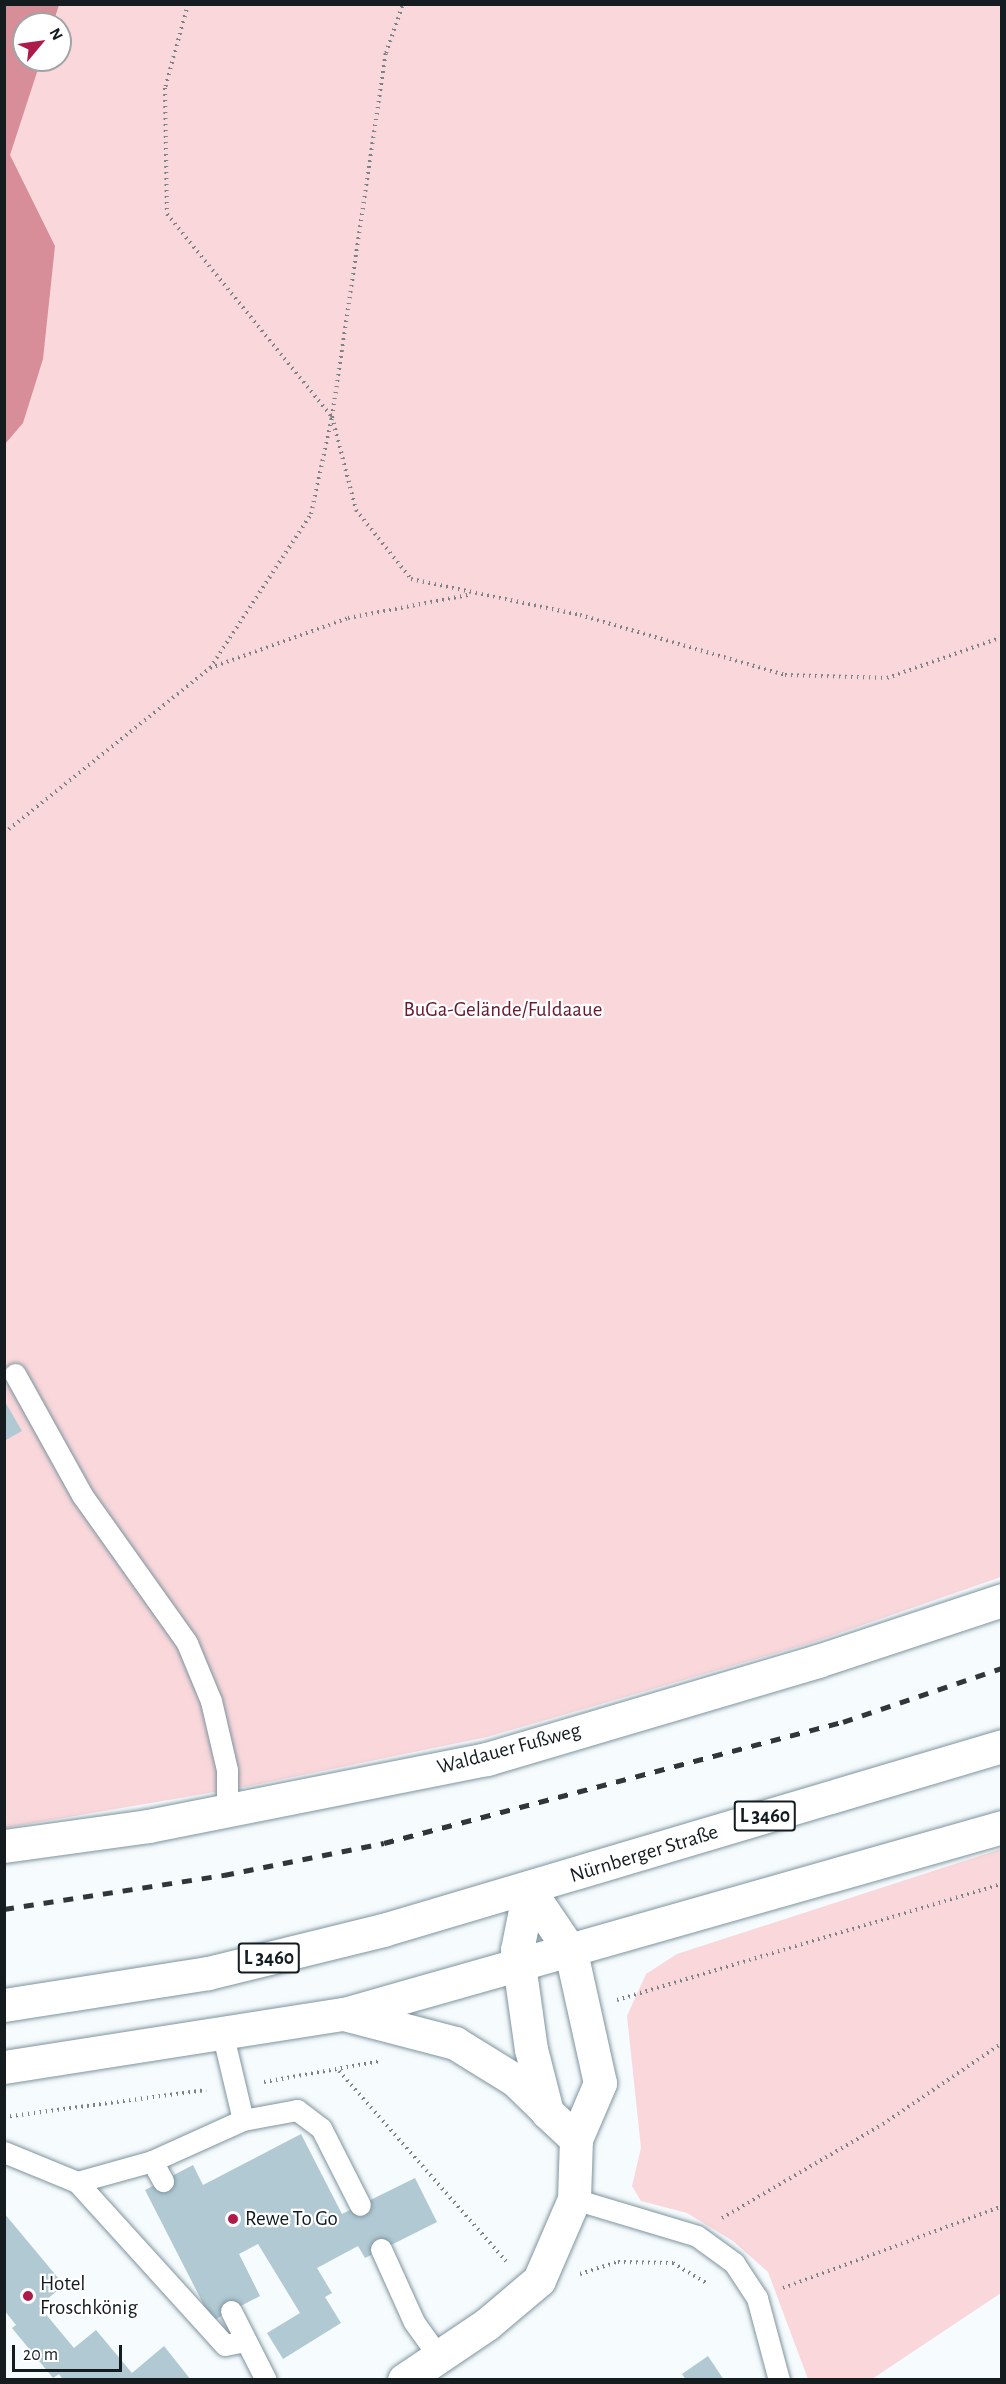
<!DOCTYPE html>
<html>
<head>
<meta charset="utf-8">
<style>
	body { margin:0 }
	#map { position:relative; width:1006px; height:2384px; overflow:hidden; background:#f6fbfd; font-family:"Alegreya Sans",sans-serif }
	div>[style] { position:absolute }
	.green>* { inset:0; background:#f9d7db }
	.water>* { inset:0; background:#d78e99 }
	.building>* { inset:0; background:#b1c9d3 }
	.path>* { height:4px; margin-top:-2px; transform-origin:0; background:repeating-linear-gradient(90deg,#7c8386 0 1.5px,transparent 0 6px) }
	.roads { filter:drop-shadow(0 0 2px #7e949e) drop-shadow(0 0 2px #7e949e) }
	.service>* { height:21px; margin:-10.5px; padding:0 10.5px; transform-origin:10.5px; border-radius:10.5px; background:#fff }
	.minor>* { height:33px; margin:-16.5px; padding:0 16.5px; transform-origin:16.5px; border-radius:16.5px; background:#fff }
	.primary>* { height:33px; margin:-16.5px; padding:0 16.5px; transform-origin:16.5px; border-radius:16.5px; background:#fff }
	.rail>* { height:4.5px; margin-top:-2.25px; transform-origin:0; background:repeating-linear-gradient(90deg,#2f373b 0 10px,transparent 0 20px) }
	.dots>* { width:16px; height:16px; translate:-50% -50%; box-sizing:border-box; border:3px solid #fff; border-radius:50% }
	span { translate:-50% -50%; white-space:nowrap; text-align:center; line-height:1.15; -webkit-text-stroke:4.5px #fff; paint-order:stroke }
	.shield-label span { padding:2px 4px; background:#fff; border:2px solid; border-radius:4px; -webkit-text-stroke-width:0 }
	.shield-label { font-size:20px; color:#141c20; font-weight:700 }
	.park-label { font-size:21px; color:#6d162f }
	.street-label { font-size:21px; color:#141c20 }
	.poi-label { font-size:21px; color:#141c20 }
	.left { translate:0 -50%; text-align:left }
	.frame { position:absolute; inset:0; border:6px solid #141c20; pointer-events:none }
	.north { position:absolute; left:12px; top:12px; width:60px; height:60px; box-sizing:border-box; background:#fff; border:2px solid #a1a4a6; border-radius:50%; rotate:61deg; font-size:16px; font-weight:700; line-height:24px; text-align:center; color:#141c20 }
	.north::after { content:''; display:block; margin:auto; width:21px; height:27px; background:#ae1b4b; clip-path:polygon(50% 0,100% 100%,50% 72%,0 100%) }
	.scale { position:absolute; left:12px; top:2345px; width:110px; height:27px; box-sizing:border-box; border:3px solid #141c20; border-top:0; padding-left:8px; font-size:18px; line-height:21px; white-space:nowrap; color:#141c20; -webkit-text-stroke:4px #fff; paint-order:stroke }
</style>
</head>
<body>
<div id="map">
	<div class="green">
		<div style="clip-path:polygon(59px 5px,1001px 5px,1001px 1577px,811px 1643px,487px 1737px,250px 1786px,5px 1828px,4px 444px,23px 422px,55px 246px,9px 155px,41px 60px,60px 60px,60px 24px,53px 24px)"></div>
		<div style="clip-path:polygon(1001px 1849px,1001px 2293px,872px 2379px,808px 2379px,768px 2272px,733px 2241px,687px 2213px,641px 2201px,632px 2186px,641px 2148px,627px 2016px,646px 1974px,677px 1954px)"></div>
	</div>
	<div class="water">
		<div style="clip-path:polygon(5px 4px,59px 5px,53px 24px,24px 24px,24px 60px,41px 60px,10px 155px,55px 246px,43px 359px,23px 423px,5px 444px)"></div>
	</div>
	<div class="building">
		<div style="clip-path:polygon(4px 1400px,22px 1431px,4px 1441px)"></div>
		<div style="clip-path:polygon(301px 2134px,342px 2214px,415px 2178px,437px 2222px,365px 2258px,358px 2246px,317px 2268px,332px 2293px,325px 2297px,341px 2323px,283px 2359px,267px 2333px,300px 2313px,258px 2244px,239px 2254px,260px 2296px,212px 2321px,145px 2190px,193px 2165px,203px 2185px)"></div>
		<div style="clip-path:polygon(4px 2213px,64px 2285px,39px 2306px,74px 2348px,96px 2330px,132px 2373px,164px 2346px,191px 2380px,63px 2380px,59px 2374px,53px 2378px,12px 2328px,16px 2325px,4px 2310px)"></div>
		<div style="clip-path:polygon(708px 2356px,724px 2380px,686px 2380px,682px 2374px)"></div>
	</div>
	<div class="path">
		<div style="left:188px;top:4px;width:87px;rotate:105.3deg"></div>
		<div style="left:165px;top:88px;width:126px;rotate:89.1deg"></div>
		<div style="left:167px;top:214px;width:262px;rotate:50.9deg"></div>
		<div style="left:332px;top:417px;width:96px;rotate:75.5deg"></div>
		<div style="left:356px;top:510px;width:88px;rotate:51.4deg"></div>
		<div style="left:411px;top:579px;width:173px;rotate:12deg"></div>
		<div style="left:580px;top:615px;width:214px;rotate:16.3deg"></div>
		<div style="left:785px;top:675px;width:102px;rotate:1.7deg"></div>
		<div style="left:887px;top:678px;width:122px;rotate:-19.6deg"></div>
		<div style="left:210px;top:668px;width:147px;rotate:-19.9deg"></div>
		<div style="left:348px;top:618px;width:122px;rotate:-10.9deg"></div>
		<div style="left:4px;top:833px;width:264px;rotate:-38.7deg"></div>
		<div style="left:210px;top:668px;width:184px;rotate:-56.7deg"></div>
		<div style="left:311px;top:514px;width:99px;rotate:-77.8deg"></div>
		<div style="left:332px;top:417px;width:368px;rotate:-81.6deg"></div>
		<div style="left:386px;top:53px;width:52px;rotate:-70.9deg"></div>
		<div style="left:617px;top:2000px;width:402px;rotate:-16.8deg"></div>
		<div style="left:339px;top:2071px;width:253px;rotate:48.7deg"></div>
		<div style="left:264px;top:2082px;width:119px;rotate:-10.2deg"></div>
		<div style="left:4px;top:2117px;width:204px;rotate:-7.6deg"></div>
		<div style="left:722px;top:2218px;width:186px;rotate:-30.3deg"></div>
		<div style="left:883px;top:2124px;width:144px;rotate:-34.2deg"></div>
		<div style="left:580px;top:2274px;width:40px;rotate:-18deg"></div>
		<div style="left:618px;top:2262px;width:55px;rotate:1deg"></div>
		<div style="left:673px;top:2263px;width:41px;rotate:31deg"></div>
		<div style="left:783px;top:2288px;width:234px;rotate:-20.5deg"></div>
	</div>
	<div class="roads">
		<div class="service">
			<div style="left:15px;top:1374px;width:138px;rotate:61deg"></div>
			<div style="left:82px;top:1495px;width:181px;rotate:54.6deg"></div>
			<div style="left:187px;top:1643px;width:63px;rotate:67.5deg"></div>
			<div style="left:211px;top:1701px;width:71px;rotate:76.9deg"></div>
			<div style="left:227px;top:1770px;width:40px;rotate:90deg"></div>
			<div style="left:223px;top:2036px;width:86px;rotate:76.6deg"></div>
			<div style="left:4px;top:2152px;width:79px;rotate:22.3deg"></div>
			<div style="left:77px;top:2182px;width:78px;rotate:-15.6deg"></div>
			<div style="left:152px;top:2161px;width:100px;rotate:-24.3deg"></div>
			<div style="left:243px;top:2120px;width:55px;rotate:-10.5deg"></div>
			<div style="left:297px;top:2110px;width:30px;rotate:37deg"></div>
			<div style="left:321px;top:2128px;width:86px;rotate:63.1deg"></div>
			<div style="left:152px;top:2161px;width:23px;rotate:61deg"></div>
			<div style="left:77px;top:2182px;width:220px;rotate:47.8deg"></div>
			<div style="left:225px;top:2345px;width:21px;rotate:-11deg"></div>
			<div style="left:574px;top:2199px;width:128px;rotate:16.7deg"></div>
			<div style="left:697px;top:2236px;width:46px;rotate:36.1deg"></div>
			<div style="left:734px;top:2263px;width:42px;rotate:56.7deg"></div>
			<div style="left:757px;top:2298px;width:85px;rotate:75deg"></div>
			<div style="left:381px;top:2249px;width:80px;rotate:65.7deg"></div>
			<div style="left:414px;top:2322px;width:43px;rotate:54.5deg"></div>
			<div style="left:231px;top:2311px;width:77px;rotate:63.1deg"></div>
		</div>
		<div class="minor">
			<div style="left:4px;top:1846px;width:145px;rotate:-7.9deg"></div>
			<div style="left:148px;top:1826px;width:346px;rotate:-11.2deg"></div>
			<div style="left:487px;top:1759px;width:345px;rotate:-16.5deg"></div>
			<div style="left:818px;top:1661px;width:194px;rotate:-18.3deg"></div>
			<div style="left:529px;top:1890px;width:61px;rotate:101.3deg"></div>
			<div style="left:517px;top:1950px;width:100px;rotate:82deg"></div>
			<div style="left:531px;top:2049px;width:65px;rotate:75.7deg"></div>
			<div style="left:547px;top:2112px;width:40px;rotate:43deg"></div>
			<div style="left:344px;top:2014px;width:115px;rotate:14.6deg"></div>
			<div style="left:455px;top:2043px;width:70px;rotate:31.7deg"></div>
			<div style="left:515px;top:2080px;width:43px;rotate:44.1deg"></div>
			<div style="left:404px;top:2380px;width:100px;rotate:-34deg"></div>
			<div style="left:487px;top:2324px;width:68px;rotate:-40.2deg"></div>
			<div style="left:539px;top:2280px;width:88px;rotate:-66.6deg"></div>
			<div style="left:574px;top:2199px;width:60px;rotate:-88.1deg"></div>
			<div style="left:576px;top:2139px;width:61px;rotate:-66.8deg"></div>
			<div style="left:600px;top:2083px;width:134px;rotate:-102.5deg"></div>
			<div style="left:571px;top:1952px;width:75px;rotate:-124.1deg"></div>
		</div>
		<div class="primary">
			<div style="left:4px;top:2005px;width:206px;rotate:-8.9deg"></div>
			<div style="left:208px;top:1973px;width:180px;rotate:-13.8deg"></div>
			<div style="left:383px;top:1930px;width:646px;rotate:-16.55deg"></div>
			<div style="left:4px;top:2067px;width:344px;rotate:-8.9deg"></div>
			<div style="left:344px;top:2014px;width:684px;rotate:-15.86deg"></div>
		</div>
	</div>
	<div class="rail">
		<div style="left:4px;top:1909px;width:223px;rotate:-8.8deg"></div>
		<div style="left:224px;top:1875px;width:163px;rotate:-11.3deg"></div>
		<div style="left:384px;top:1843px;width:475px;rotate:-14.8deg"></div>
		<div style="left:843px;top:1722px;width:168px;rotate:-18.8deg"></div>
	</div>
	<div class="dots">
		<div style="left:233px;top:2219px;background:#ae1b4b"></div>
		<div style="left:28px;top:2296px;background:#ae1b4b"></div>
	</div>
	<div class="shield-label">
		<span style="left:765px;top:1816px">L 3460</span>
		<span style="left:269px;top:1958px">L 3460</span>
	</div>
	<div class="park-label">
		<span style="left:503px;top:1010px">BuGa-Gelände/Fuldaaue</span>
	</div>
	<div class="street-label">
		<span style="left:509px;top:1749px;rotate:-15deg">Waldauer Fußweg</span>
		<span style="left:644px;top:1854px;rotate:-17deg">Nürnberger Straße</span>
	</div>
	<div class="poi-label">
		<span class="left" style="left:245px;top:2219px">Rewe To Go</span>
		<span class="left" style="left:40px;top:2296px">Hotel<br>Froschkönig</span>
	</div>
	<div class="frame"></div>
	<div class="north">N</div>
	<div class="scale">20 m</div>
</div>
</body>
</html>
